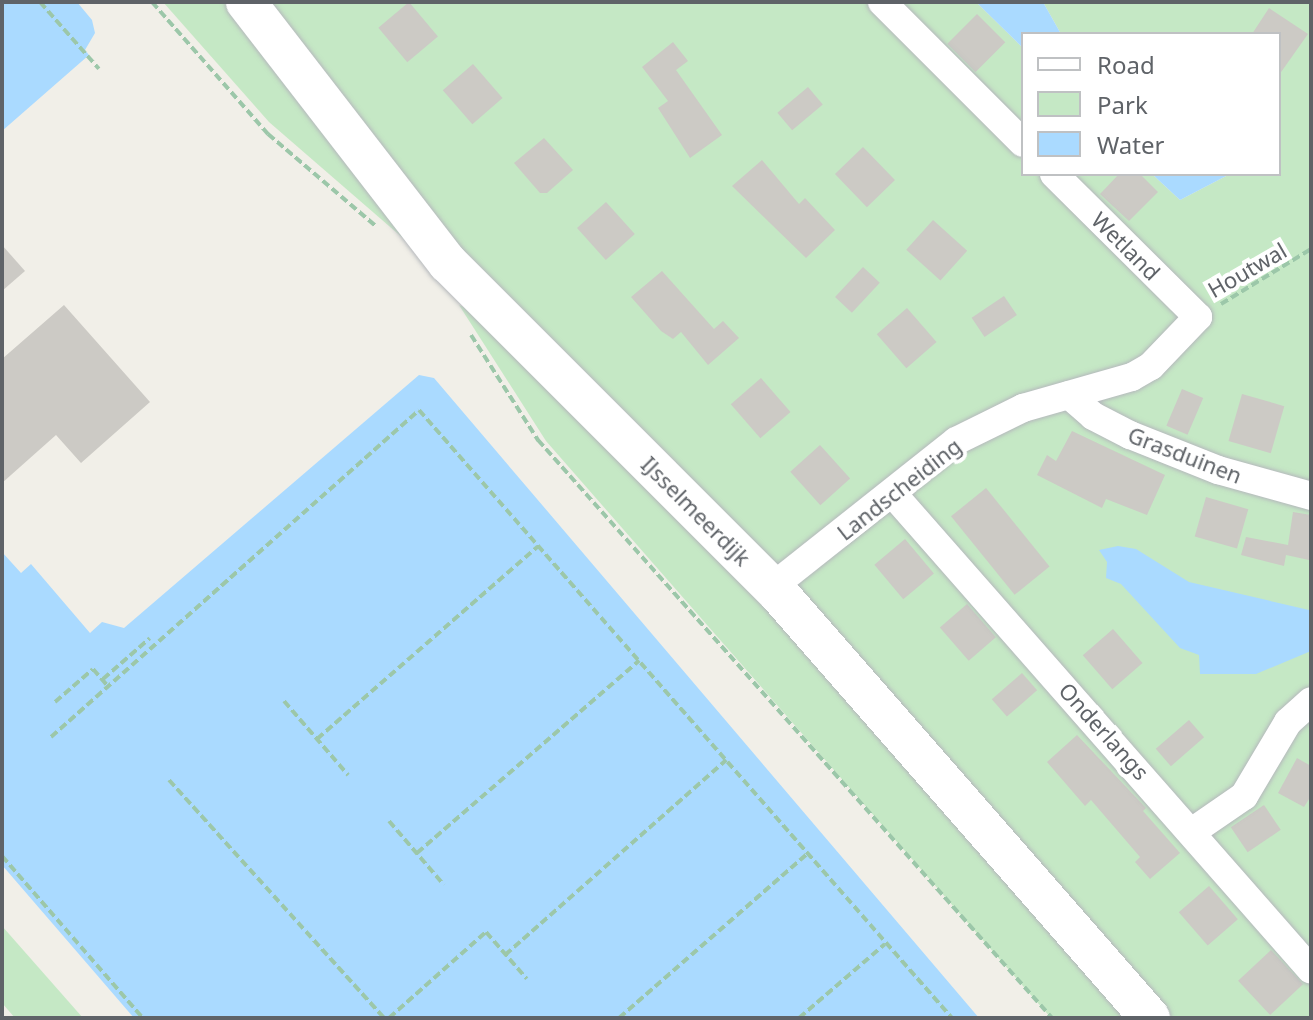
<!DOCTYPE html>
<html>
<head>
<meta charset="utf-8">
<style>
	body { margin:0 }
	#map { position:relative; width:1313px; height:1020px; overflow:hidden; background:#f1efe8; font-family:"Noto Sans",sans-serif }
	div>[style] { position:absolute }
	.green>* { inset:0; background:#c5e8c5 }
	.water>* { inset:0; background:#aadaff }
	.building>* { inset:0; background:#cccac5; transform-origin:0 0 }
	.path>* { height:4px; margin-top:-2px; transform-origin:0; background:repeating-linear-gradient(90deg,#9cc7a9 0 8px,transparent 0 12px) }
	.roads { filter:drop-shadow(0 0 2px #b5b8bc) drop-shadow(0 0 2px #b5b8bc) }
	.street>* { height:28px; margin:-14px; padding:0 14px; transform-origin:14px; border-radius:14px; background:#fff }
	.secondary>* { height:40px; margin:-20px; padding:0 20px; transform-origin:20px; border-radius:20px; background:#fff }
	span { translate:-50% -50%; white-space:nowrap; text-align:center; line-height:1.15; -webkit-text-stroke:8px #fff; paint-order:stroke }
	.street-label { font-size:22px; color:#5f6368 }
	.frame { position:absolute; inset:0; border:4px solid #5f6368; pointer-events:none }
	.legend { position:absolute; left:1021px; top:32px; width:260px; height:144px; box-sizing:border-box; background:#fff; border:2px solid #bfc1c3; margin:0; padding:10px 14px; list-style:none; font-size:24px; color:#5f6368 }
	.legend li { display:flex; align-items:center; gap:16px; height:40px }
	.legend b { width:40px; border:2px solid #bfc1c3 }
</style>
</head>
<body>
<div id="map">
	<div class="green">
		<div style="clip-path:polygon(163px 2px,232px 2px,398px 224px,404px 239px,269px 122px)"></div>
		<div style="clip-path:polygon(257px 2px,976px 2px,1023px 48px,1023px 174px,1152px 174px,1180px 200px,1230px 174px,1279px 174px,1279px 34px,1061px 34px,1043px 2px,1311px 2px,1311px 1018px,1165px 1018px,510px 309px)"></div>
		<div style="clip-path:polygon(459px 305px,473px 311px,769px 599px,1136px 1018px,1051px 1018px,546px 441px)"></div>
		<div style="clip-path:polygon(2px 926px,83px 1018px,15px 1018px,2px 1003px)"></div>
	</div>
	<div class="water">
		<div style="clip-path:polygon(2px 2px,77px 2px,92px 20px,95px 33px,85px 50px,89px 55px,2px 131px)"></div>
		<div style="clip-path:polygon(976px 2px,1043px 2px,1061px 34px,1023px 34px,1023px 48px)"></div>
		<div style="clip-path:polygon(1152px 174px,1230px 174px,1180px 200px)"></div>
		<div style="clip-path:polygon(419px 375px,434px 378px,979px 1018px,134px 1018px,2px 865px,2px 552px,21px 573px,31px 564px,90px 633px,102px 622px,124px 628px)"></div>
		<div style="clip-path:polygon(1118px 546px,1136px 549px,1189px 582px,1309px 610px,1311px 651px,1256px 674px,1200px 674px,1199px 655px,1180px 648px,1121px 584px,1106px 578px,1107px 562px,1099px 550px)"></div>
	</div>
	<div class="building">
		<div style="left:409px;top:2px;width:45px;height:40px;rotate:50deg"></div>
		<div style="clip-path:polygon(1269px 8px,1308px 34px,1279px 75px,1279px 34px,1252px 34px)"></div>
		<div style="left:977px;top:14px;width:40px;height:42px;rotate:45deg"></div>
		<div style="clip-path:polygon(673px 42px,688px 61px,676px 70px,722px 135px,690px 158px,658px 108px,668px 101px,642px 67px)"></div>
		<div style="left:473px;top:64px;width:45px;height:40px;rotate:49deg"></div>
		<div style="left:808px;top:87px;width:23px;height:40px;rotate:50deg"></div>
		<div style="clip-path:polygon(544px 138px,573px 170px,547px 193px,540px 193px,514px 163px)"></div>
		<div style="left:863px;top:147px;width:46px;height:39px;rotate:46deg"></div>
		<div style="clip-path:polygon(762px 160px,799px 204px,805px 198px,835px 230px,806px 258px,732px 186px)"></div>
		<div style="clip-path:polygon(1119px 174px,1140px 174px,1158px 192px,1129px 221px,1100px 194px)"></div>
		<div style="left:606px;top:202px;width:43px;height:39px;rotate:48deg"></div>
		<div style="left:933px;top:220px;width:46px;height:40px;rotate:42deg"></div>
		<div style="clip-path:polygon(2px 245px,25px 271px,2px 291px)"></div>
		<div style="left:863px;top:267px;width:23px;height:41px;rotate:43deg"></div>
		<div style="clip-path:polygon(662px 271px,714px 329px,723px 321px,739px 338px,708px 365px,681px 332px,673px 339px,661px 331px,631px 297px)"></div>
		<div style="left:1004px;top:296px;width:23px;height:39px;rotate:56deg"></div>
		<div style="clip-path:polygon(64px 305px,150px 402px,81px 463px,56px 435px,2px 483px,2px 359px)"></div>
		<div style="left:907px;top:308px;width:45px;height:40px;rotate:49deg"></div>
		<div style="left:761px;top:378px;width:45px;height:40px;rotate:49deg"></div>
		<div style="left:1182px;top:389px;width:23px;height:40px;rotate:23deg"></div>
		<div style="left:1242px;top:394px;width:44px;height:49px;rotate:16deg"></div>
		<div style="clip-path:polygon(1072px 431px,1165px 475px,1147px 515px,1106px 499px,1102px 508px,1037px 475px,1047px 455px,1056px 461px)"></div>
		<div style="left:820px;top:445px;width:45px;height:40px;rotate:48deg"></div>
		<div style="left:986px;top:488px;width:101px;height:45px;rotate:51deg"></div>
		<div style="left:1206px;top:497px;width:44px;height:41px;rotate:16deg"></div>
		<div style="clip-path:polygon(1293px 512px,1311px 515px,1309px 560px,1286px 555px,1284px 566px,1241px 555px,1246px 537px,1288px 545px)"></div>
		<div style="left:905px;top:539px;width:45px;height:40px;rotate:50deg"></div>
		<div style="left:967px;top:604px;width:44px;height:36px;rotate:49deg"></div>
		<div style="left:1113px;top:629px;width:45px;height:40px;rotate:49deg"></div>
		<div style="left:1022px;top:673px;width:23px;height:40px;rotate:49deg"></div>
		<div style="left:1189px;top:720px;width:23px;height:44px;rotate:49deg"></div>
		<div style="clip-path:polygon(1077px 735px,1146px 808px,1143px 811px,1180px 853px,1150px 879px,1135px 862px,1140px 857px,1091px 800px,1085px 806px,1047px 762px)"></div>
		<div style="clip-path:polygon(1297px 758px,1311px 766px,1311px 796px,1304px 807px,1278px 793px)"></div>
		<div style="left:1264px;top:805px;width:30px;height:40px;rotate:56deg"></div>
		<div style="left:1209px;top:886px;width:44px;height:40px;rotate:49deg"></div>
		<div style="left:1271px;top:950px;width:47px;height:45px;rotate:47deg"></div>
	</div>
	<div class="path">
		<div style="left:40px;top:2px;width:89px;rotate:48.6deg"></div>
		<div style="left:152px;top:2px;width:176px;rotate:48.7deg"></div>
		<div style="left:268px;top:134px;width:143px;rotate:40.5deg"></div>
		<div style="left:1221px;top:304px;width:105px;rotate:-31.4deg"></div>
		<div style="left:471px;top:335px;width:125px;rotate:57.5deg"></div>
		<div style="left:538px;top:440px;width:773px;rotate:48.35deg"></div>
		<div style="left:103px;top:679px;width:62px;rotate:-41.1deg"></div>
		<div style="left:284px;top:701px;width:98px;rotate:49.1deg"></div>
		<div style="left:55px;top:702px;width:50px;rotate:-41deg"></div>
		<div style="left:93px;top:669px;width:23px;rotate:49deg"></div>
		<div style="left:51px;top:737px;width:492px;rotate:-41.6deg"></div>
		<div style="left:419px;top:410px;width:809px;rotate:48.76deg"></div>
		<div style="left:317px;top:739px;width:293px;rotate:-41.1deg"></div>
		<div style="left:169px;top:780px;width:321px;rotate:47.9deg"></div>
		<div style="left:389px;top:821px;width:84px;rotate:49.3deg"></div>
		<div style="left:417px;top:853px;width:294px;rotate:-40.9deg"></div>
		<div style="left:2px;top:856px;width:215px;rotate:49deg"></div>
		<div style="left:505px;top:955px;width:295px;rotate:-41.4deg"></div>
		<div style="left:389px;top:1018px;width:130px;rotate:-41.6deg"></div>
		<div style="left:486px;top:932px;width:62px;rotate:48.9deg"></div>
		<div style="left:619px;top:1018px;width:251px;rotate:-41.1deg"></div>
		<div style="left:799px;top:1018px;width:113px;rotate:-40.7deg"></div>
	</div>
	<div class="roads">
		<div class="street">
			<div style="left:882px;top:2px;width:199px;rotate:45deg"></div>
			<div style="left:1069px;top:395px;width:32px;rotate:41deg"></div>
			<div style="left:1093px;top:416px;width:42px;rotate:27.2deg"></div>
			<div style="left:1130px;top:435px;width:95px;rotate:21.7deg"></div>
			<div style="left:1218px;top:470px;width:97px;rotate:15.6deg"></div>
			<div style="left:893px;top:494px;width:633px;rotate:48.71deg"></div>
			<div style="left:772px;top:587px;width:235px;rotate:-38.4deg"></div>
			<div style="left:956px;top:441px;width:75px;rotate:-26.2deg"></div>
			<div style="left:1023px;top:408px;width:113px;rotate:-15.9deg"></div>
			<div style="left:1132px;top:377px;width:22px;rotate:-30deg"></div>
			<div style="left:1151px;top:366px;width:68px;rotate:-46.2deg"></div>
			<div style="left:1198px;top:317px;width:203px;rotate:-135.2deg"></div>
			<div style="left:1193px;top:831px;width:62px;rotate:-34.5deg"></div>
			<div style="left:1244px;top:796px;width:86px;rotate:-59.3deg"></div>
			<div style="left:1288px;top:722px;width:31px;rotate:-42deg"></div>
		</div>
		<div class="secondary">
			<div style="left:246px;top:2px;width:330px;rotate:52.3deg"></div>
			<div style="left:448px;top:263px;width:468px;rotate:45deg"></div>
			<div style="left:779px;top:594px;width:563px;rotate:48.81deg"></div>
		</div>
	</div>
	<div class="street-label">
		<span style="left:1126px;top:246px;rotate:45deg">Wetland</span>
		<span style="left:1247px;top:270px;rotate:-30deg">Houtwal</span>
		<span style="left:1185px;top:455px;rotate:21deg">Grasduinen</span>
		<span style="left:899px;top:489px;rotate:-38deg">Landscheiding</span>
		<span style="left:696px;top:511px;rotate:45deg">IJsselmeerdijk</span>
		<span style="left:1104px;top:731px;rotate:48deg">Onderlangs</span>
	</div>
	<div class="frame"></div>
	<ul class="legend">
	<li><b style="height:10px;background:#fff"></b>Road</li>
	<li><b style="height:22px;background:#c5e8c5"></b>Park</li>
	<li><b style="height:22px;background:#aadaff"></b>Water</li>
	</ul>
</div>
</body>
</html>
